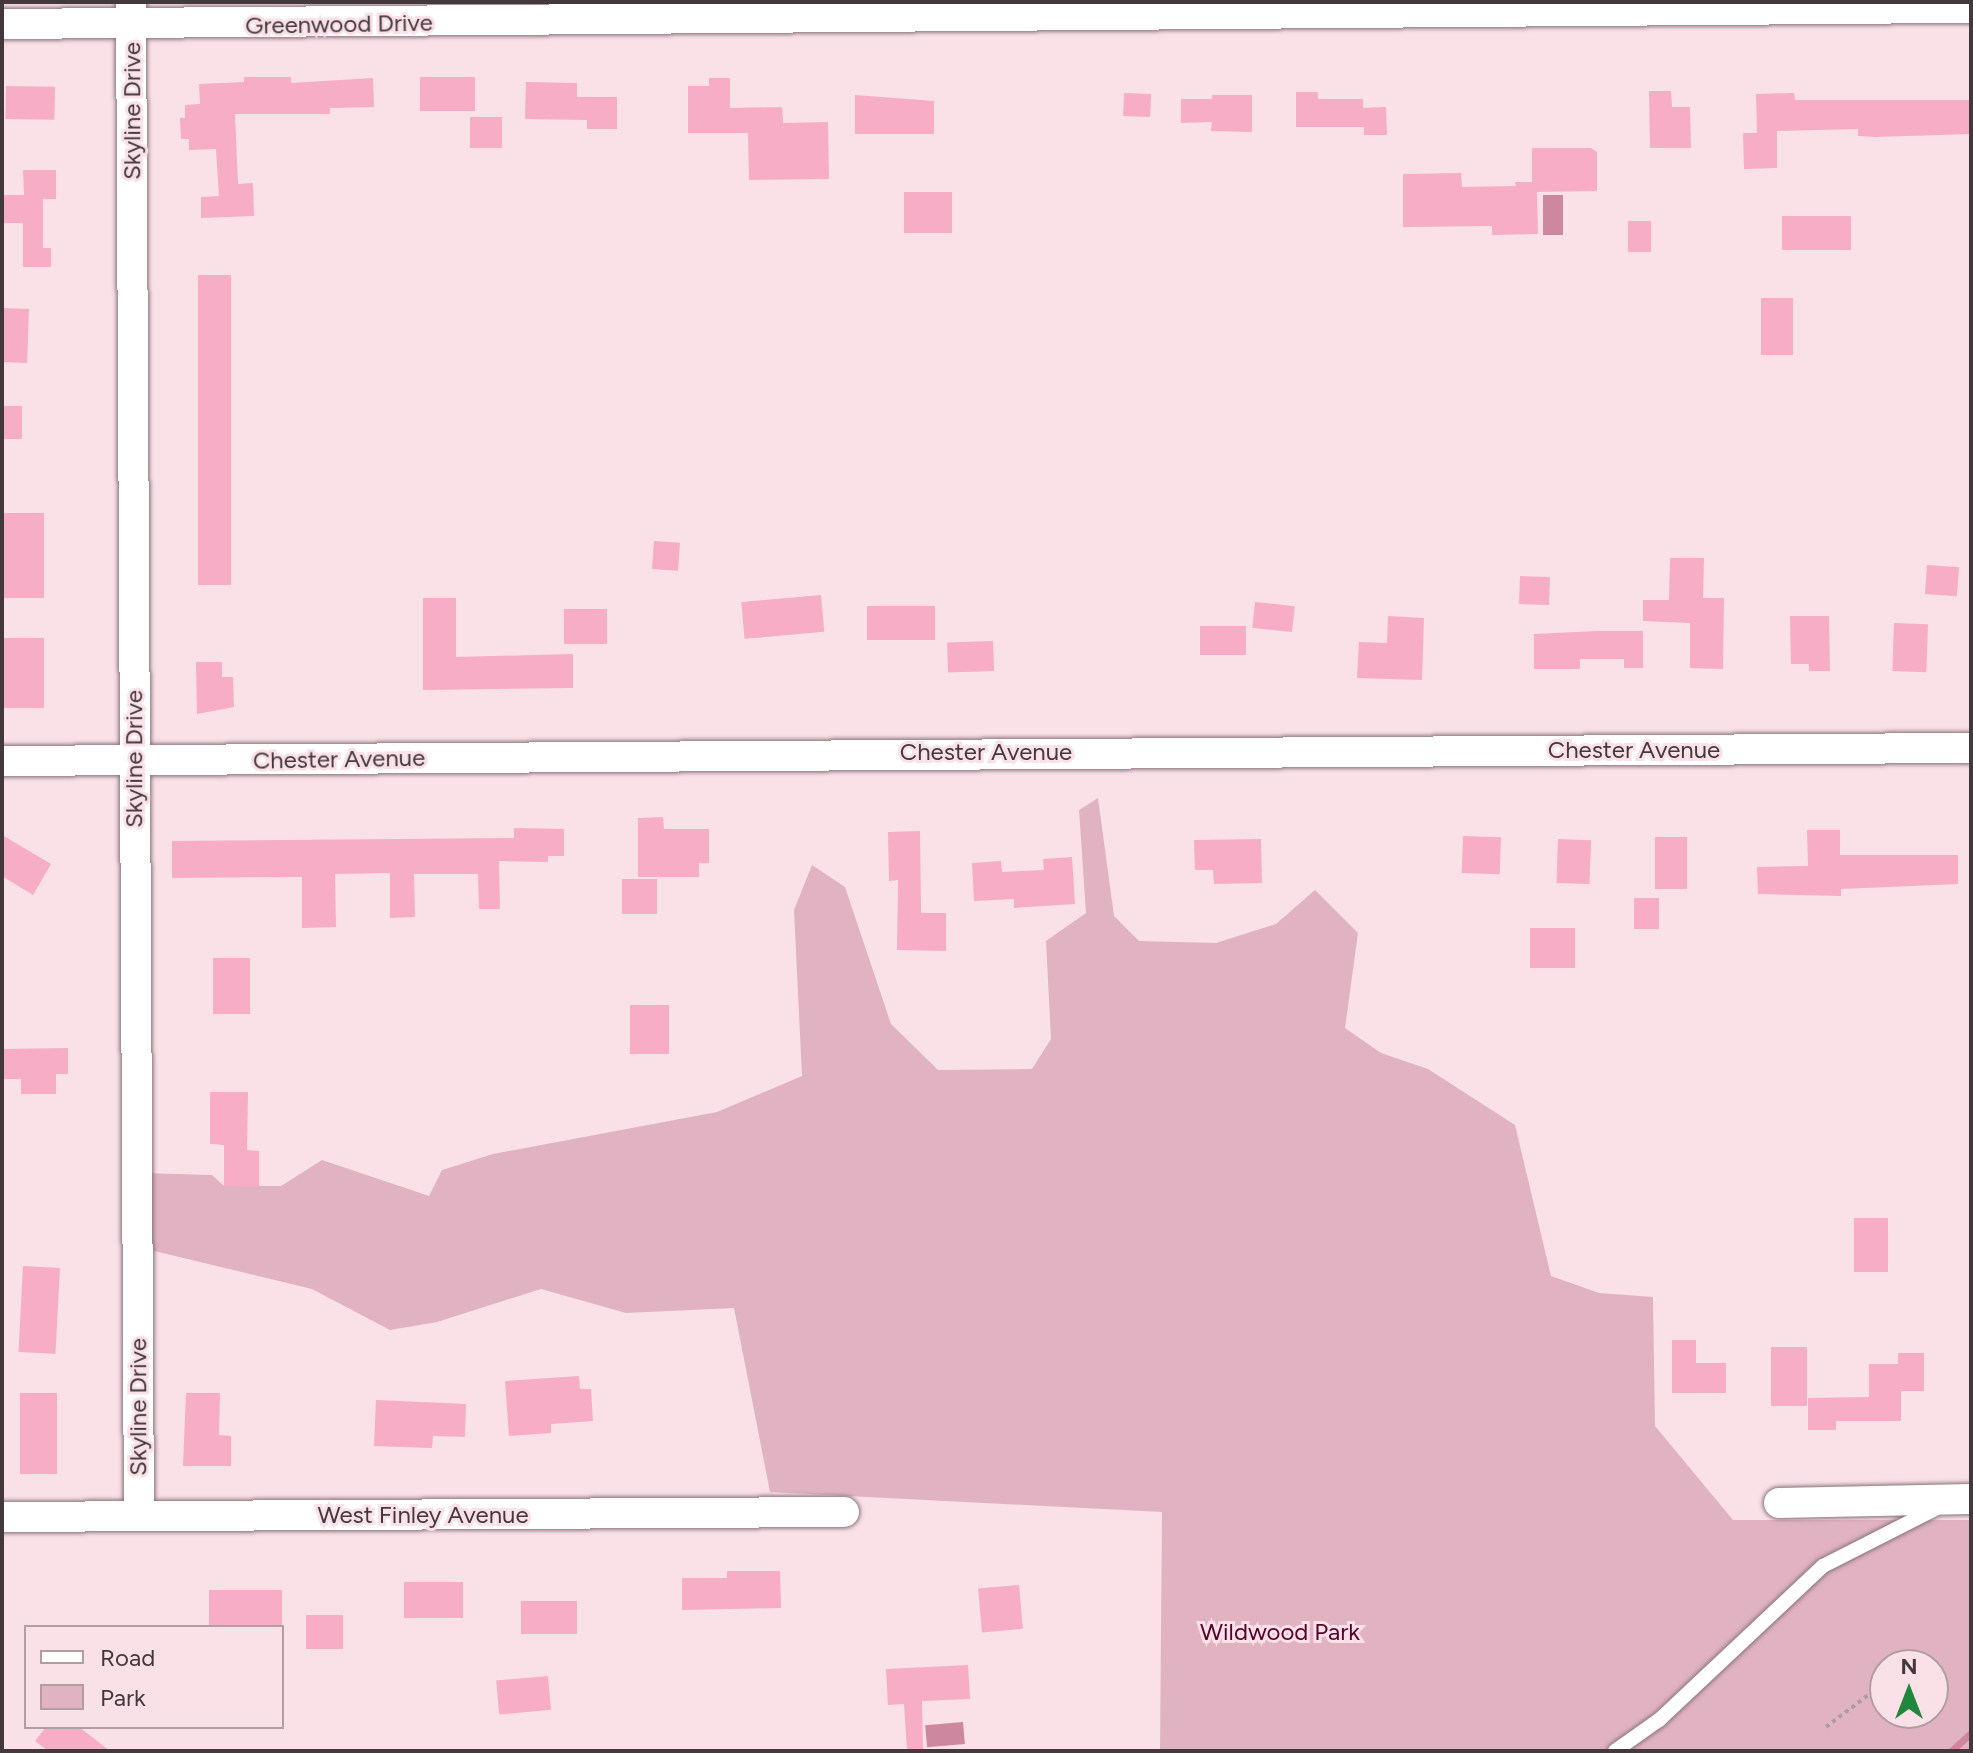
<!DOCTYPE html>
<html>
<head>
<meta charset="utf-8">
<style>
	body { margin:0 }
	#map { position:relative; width:1973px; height:1753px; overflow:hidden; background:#fae1e8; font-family:Figtree,sans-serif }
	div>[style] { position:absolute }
	.green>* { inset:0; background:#e1b3c2 }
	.water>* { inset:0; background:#cd889f; transform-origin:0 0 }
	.stream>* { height:7px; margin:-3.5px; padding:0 3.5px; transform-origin:3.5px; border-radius:3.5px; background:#cd889f }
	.building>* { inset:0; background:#f6adc5; transform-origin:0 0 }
	.path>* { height:4px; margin-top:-2px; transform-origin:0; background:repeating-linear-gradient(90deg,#ae9ca1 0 4px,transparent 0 8px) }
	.roads { filter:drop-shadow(0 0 2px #89737a) drop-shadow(0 0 2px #89737a) }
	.service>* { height:14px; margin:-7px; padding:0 7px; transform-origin:7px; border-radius:7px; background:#fff }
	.minor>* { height:30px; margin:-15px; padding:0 15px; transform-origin:15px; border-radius:15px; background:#fff }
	span { translate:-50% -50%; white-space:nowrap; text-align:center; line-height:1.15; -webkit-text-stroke:6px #fae1e8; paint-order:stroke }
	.street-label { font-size:24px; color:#43393c }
	.park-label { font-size:24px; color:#57012d }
	.frame { position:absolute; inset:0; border:4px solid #43393c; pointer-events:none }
	.legend { position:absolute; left:24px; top:1625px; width:260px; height:104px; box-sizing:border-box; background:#fae1e8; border:2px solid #b19ea3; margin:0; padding:10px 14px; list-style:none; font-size:24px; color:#43393c }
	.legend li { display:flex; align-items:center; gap:16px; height:40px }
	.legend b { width:40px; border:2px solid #b19ea3 }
	.north { position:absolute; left:1869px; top:1649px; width:80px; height:80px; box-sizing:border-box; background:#fae1e8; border:2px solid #b19ea3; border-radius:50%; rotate:0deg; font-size:22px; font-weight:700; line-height:32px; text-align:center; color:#43393c }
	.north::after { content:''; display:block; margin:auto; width:28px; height:36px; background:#21873c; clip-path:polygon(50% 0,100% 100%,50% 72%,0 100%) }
</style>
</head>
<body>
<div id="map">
	<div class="green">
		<div style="clip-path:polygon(evenodd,1098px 798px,1114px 916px,1139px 941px,1216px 943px,1276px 924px,1315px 890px,1358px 933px,1345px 1028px,1381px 1053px,1428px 1069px,1515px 1125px,1551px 1276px,1599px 1293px,1653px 1297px,1655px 1426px,1733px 1520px,1971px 1520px,1971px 1751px,1160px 1751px,1162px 1512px,770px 1492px,734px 1308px,626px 1313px,541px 1289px,437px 1322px,390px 1330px,312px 1289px,146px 1249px,143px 1173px,212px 1175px,224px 1186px,281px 1186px,322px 1160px,429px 1196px,442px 1170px,493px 1154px,717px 1112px,802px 1076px,794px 910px,812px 865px,845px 887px,891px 1024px,938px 1070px,1032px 1069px,1051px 1039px,1046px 941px,1086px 913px,1079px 810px,1098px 798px,1885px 1665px,1933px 1665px,1933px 1713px,1885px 1713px,1885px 1665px)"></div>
	</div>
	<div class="water">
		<div style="left:1563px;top:195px;width:40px;height:20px;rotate:90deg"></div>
		<div style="left:963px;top:1722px;width:22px;height:38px;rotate:85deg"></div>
	</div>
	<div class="stream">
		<div style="left:1951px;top:1751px;width:27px;rotate:-42deg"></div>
	</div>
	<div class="building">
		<div style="clip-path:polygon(244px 77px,291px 77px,291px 83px,373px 78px,374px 107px,330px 108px,330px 114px,235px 114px,238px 184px,253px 183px,254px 216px,201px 218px,201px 197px,219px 196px,216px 149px,189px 150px,189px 139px,181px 139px,180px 118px,185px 118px,185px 105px,200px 104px,199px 84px,244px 82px)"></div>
		<div style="left:420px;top:77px;width:55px;height:34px"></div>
		<div style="clip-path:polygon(709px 78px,730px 78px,730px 108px,782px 107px,783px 123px,828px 122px,829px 179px,749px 180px,748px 133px,688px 133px,688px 86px,709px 86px)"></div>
		<div style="clip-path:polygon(526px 82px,577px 83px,577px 97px,617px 97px,617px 129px,587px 129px,587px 120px,525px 119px)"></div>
		<div style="left:6px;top:86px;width:49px;height:33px;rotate:1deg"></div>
		<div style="clip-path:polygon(1649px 91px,1671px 91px,1672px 107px,1690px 107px,1691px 148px,1650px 148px)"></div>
		<div style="clip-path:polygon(1296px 92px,1318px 92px,1318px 99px,1363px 99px,1363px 108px,1386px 107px,1387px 135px,1364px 135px,1364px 127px,1296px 127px)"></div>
		<div style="clip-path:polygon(1794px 93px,1795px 100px,1971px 100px,1971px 134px,1875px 137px,1858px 136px,1858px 129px,1777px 131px,1777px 168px,1744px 169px,1743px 133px,1757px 133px,1756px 94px)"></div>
		<div style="left:1151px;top:94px;width:23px;height:27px;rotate:92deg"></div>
		<div style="clip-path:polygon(855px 95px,934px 101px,934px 134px,855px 134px)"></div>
		<div style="clip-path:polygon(1212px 95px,1252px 95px,1252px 132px,1211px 131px,1212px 122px,1181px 123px,1181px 99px,1212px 99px)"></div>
		<div style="left:470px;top:117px;width:32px;height:31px"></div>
		<div style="clip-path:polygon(1532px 148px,1591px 148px,1597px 152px,1597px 191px,1537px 192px,1538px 234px,1492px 235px,1492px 226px,1403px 227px,1403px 174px,1461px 173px,1462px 187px,1516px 186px,1515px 182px,1532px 182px)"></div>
		<div style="clip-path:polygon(23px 170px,56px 170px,56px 199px,43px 199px,43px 248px,51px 248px,51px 267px,23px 267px,23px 223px,2px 223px,2px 195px,24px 195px)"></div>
		<div style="left:904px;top:192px;width:48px;height:41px"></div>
		<div style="left:1782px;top:216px;width:69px;height:34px"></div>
		<div style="left:1628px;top:221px;width:23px;height:31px"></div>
		<div style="left:198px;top:275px;width:33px;height:310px"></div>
		<div style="left:1761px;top:298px;width:32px;height:57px"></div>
		<div style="left:2px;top:308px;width:27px;height:54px;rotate:2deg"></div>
		<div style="left:2px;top:406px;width:20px;height:33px"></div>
		<div style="left:2px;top:513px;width:42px;height:85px"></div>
		<div style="left:654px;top:541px;width:26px;height:28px;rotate:4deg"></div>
		<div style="clip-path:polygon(1670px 558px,1704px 558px,1703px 598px,1724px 598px,1723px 669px,1690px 668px,1690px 623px,1643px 621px,1643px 600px,1669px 600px)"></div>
		<div style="left:1927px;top:565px;width:32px;height:29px;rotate:4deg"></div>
		<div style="left:1520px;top:576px;width:30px;height:28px;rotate:2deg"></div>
		<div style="left:821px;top:595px;width:37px;height:80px;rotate:85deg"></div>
		<div style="clip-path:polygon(423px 598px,456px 598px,456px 657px,573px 654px,573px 688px,423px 690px)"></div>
		<div style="left:1255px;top:602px;width:40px;height:26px;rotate:6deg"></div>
		<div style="left:935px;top:606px;width:34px;height:68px;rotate:90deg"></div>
		<div style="left:564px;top:609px;width:43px;height:35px"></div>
		<div style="clip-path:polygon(1388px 616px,1424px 618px,1422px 680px,1357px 678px,1359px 642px,1387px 643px)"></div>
		<div style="clip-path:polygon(1790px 616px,1829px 616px,1830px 671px,1809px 671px,1809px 664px,1791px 664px)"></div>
		<div style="left:1894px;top:623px;width:34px;height:48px;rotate:2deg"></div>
		<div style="left:1200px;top:626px;width:46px;height:29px"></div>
		<div style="clip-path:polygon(1597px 631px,1643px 631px,1643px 668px,1624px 668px,1624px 659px,1580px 659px,1580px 669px,1534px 669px,1534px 634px)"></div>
		<div style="left:2px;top:638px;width:42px;height:70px"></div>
		<div style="left:993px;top:641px;width:30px;height:46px;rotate:88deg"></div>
		<div style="clip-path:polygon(196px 662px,222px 662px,222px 677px,233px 677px,234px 707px,197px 714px)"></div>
		<div style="clip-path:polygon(663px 817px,664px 829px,709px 829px,709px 863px,699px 863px,699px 877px,638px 877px,638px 818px)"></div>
		<div style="clip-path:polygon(514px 828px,564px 829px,564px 856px,548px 856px,548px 862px,499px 861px,500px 909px,479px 909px,478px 874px,414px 874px,415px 917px,390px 918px,390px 873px,335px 874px,336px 927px,302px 928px,302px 877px,172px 878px,172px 841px,514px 838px)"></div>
		<div style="clip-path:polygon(1807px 830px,1840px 830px,1840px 855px,1958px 855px,1958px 884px,1841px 889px,1841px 896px,1758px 894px,1757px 867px,1808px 866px)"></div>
		<div style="clip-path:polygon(920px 831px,921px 913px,946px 913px,946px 951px,897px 950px,898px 880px,889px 881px,888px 832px)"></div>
		<div style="clip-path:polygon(2px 835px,51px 864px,33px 895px,2px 876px)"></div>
		<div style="left:1463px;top:836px;width:38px;height:37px;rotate:2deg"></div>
		<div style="left:1655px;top:837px;width:32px;height:52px"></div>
		<div style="clip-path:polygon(1261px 839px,1262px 883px,1214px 884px,1213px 870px,1195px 870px,1194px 840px)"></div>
		<div style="left:1558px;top:839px;width:33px;height:44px;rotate:2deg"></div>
		<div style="clip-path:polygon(1072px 857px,1075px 904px,1014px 908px,1014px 899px,974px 901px,972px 863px,1001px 861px,1002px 872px,1044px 870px,1043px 859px)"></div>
		<div style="left:622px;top:879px;width:35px;height:35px"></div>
		<div style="left:1634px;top:898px;width:25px;height:31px"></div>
		<div style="left:1575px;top:928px;width:40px;height:45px;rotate:90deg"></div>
		<div style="left:213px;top:958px;width:37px;height:56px"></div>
		<div style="left:630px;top:1005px;width:39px;height:49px"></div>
		<div style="clip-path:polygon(68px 1048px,68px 1074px,56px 1074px,56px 1094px,21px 1094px,21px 1079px,4px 1079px,4px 1049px)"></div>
		<div style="clip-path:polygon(210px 1092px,248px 1092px,247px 1150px,259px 1151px,259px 1187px,224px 1186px,224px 1145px,210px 1144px)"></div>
		<div style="left:1854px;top:1218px;width:34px;height:54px"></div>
		<div style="left:23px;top:1266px;width:37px;height:86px;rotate:3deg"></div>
		<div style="clip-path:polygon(1672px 1340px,1696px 1340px,1696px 1363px,1726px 1363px,1726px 1393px,1672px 1393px)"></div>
		<div style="left:1807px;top:1347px;width:59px;height:36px;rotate:90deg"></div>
		<div style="clip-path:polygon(1898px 1353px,1924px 1353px,1924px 1391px,1901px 1391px,1901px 1421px,1836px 1421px,1836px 1430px,1808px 1430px,1808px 1398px,1869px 1397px,1869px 1364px,1898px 1364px)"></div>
		<div style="clip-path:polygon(579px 1376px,580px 1389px,591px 1389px,593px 1421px,551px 1424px,551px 1433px,509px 1436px,505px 1381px)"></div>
		<div style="left:20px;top:1393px;width:37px;height:81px"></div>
		<div style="clip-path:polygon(186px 1393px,220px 1393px,219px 1435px,231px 1436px,231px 1466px,183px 1466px)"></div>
		<div style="clip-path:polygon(376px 1400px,466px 1404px,465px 1437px,433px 1436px,432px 1448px,374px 1446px)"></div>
		<div style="clip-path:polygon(727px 1571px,780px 1571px,781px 1608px,682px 1610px,682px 1578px,727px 1578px)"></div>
		<div style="left:463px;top:1582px;width:36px;height:59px;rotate:90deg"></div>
		<div style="left:1019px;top:1585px;width:44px;height:41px;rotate:85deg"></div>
		<div style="left:209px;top:1590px;width:73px;height:35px"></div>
		<div style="left:521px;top:1601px;width:56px;height:33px"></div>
		<div style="left:343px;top:1615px;width:34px;height:37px;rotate:90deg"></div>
		<div style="clip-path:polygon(968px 1665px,970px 1699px,922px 1701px,923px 1749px,907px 1750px,904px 1704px,888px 1705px,886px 1669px)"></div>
		<div style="left:548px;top:1676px;width:34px;height:52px;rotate:85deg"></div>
		<div style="clip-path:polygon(46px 1727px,79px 1727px,110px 1751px,48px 1751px,35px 1741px)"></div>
	</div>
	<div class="path">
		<div style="left:1826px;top:1727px;width:73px;rotate:-37.2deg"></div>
	</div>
	<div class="roads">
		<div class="service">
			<div style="left:1615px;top:1751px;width:54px;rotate:-35.2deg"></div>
			<div style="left:1659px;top:1720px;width:225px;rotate:-43.2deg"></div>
			<div style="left:1823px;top:1566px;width:128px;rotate:-27deg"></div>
		</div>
		<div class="minor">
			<div style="left:131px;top:2px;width:1514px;rotate:89.7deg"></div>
			<div style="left:2px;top:24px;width:1969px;rotate:-0.47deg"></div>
			<div style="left:2px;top:761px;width:1969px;rotate:-0.38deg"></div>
			<div style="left:1779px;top:1503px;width:192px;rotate:-1.2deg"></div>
			<div style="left:2px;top:1517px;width:842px;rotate:-0.34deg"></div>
		</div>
	</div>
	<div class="street-label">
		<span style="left:339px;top:24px;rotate:-1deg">Greenwood Drive</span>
		<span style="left:132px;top:111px;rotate:-90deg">Skyline Drive</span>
		<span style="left:1634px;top:750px">Chester Avenue</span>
		<span style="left:986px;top:752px">Chester Avenue</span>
		<span style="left:134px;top:759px;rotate:-90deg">Skyline Drive</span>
		<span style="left:339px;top:759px;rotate:-1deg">Chester Avenue</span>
		<span style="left:138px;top:1407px;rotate:-90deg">Skyline Drive</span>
		<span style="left:423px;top:1515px">West Finley Avenue</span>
	</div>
	<div class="park-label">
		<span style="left:1280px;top:1632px">Wildwood Park</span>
	</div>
	<div class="frame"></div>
	<ul class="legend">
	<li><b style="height:10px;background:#fff"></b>Road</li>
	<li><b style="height:22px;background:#e1b3c2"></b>Park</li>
	</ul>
	<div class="north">N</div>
</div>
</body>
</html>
